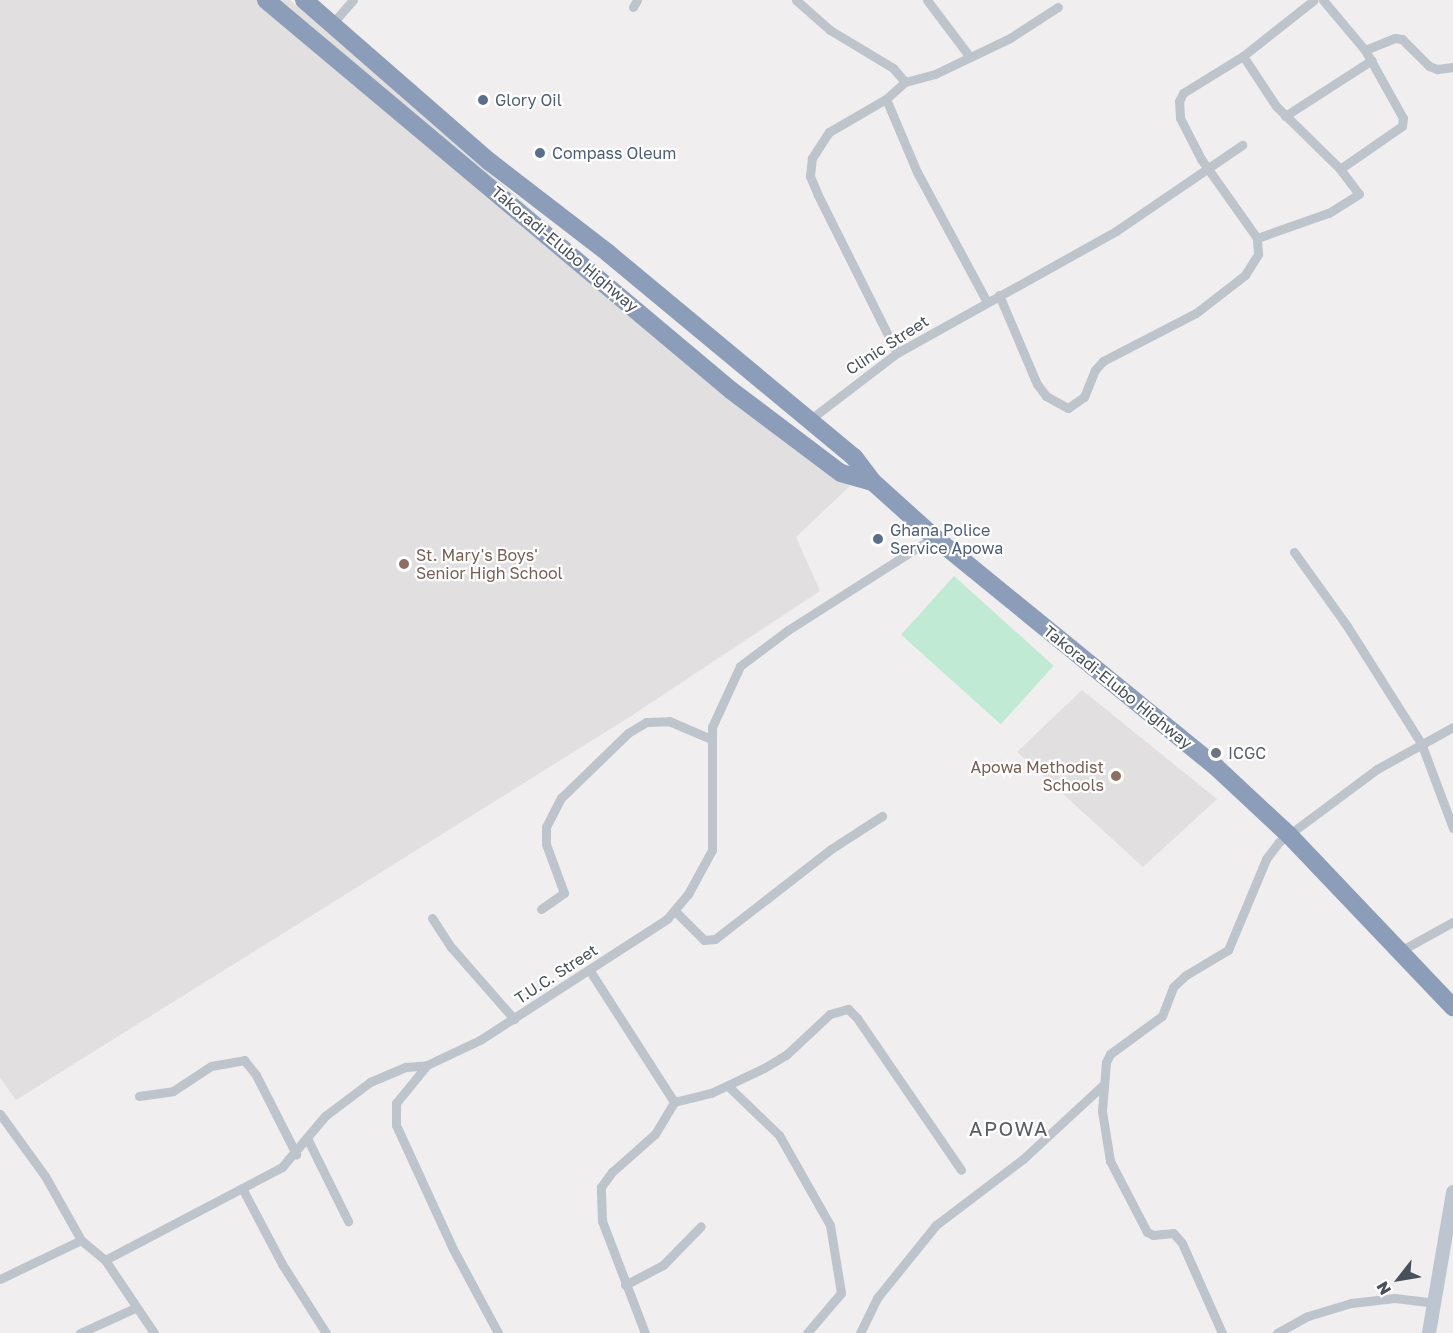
<!DOCTYPE html>
<html>
<head>
<meta charset="utf-8">
<style>
	body { margin:0 }
	#map { position:relative; width:1453px; height:1333px; overflow:hidden; background:#f0eeee; font-family:"Golos Text",sans-serif }
	div>[style] { position:absolute }
	.education>* { inset:0; background:#e1dfdf }
	.green>* { inset:0; background:#c0ead4; transform-origin:0 0 }
	.street>* { height:9px; margin:-4.5px; padding:0 4.5px; transform-origin:4.5px; border-radius:4.5px; background:#bec4cc }
	.secondary>* { height:14px; margin:-7px; padding:0 7px; transform-origin:7px; border-radius:7px; background:#bdc5d0 }
	.highway>* { height:18px; margin:-9px; padding:0 9px; transform-origin:9px; border-radius:9px; background:#8b9db8 }
	.dots>* { width:16px; height:16px; translate:-50% -50%; box-sizing:border-box; border:3px solid #fff; border-radius:50% }
	span { translate:-50% -50%; white-space:nowrap; text-align:center; line-height:1.15; -webkit-text-stroke:4.5px #fff; paint-order:stroke }
	.service-label { font-size:16px; color:#4e5e75 }
	.left { translate:0 -50%; text-align:left }
	.street-label { font-size:16px; color:#485059 }
	.education-label { font-size:16px; color:#785e54 }
	.right { translate:-100% -50%; text-align:right }
	.worship-label { font-size:16px; color:#5b616d }
	.quarter-label { font-size:20px; color:#5b5e62; letter-spacing:1.5px }
	.north { position:absolute; left:1369px; top:1249px; width:60px; height:60px; -webkit-text-stroke:4px #fff; paint-order:stroke; rotate:239deg; font-size:16px; font-weight:700; line-height:24px; text-align:center; color:#485059 }
	.north::after { content:''; display:block; margin:auto; width:21px; height:27px; background:#485059; clip-path:polygon(50% 0,100% 100%,50% 72%,0 100%) }
</style>
</head>
<body>
<div id="map">
	<div class="education">
		<div style="clip-path:polygon(0 0,290px 0,850px 486px,796px 537px,820px 591px,628px 718px,16px 1100px,0 1078px)"></div>
		<div style="clip-path:polygon(1082px 690px,1217px 799px,1143px 867px,1017px 752px)"></div>
	</div>
	<div class="green">
		<div style="left:954px;top:576px;width:134px;height:79px;rotate:42deg"></div>
	</div>
	<div class="street">
		<div style="left:796px;top:0;width:45px;rotate:41.4deg"></div>
		<div style="left:830px;top:30px;width:74px;rotate:31.1deg"></div>
		<div style="left:893px;top:68px;width:18px;rotate:49deg"></div>
		<div style="left:927px;top:0;width:71px;rotate:53deg"></div>
		<div style="left:1323px;top:0;width:65px;rotate:50deg"></div>
		<div style="left:1365px;top:50px;width:78px;rotate:60.8deg"></div>
		<div style="left:1403px;top:118px;width:8px;rotate:97deg"></div>
		<div style="left:1402px;top:126px;width:75px;rotate:145.3deg"></div>
		<div style="left:633px;top:7px;width:8px;rotate:-60deg"></div>
		<div style="left:332px;top:24px;width:32px;rotate:-49deg"></div>
		<div style="left:1365px;top:50px;width:32px;rotate:-22deg"></div>
		<div style="left:1395px;top:38px;width:7px;rotate:8deg"></div>
		<div style="left:1402px;top:39px;width:38px;rotate:45deg"></div>
		<div style="left:1429px;top:66px;width:9px;rotate:21deg"></div>
		<div style="left:1437px;top:69px;width:16px;rotate:-7deg"></div>
		<div style="left:1243px;top:56px;width:60px;rotate:56.6deg"></div>
		<div style="left:1276px;top:106px;width:90px;rotate:44.5deg"></div>
		<div style="left:1340px;top:169px;width:31px;rotate:53deg"></div>
		<div style="left:1359px;top:194px;width:36px;rotate:148deg"></div>
		<div style="left:1328px;top:213px;width:75px;rotate:160.6deg"></div>
		<div style="left:886px;top:99px;width:79px;rotate:67deg"></div>
		<div style="left:917px;top:172px;width:148px;rotate:61.7deg"></div>
		<div style="left:1285px;top:116px;width:103px;rotate:-32.8deg"></div>
		<div style="left:999px;top:295px;width:97px;rotate:66.9deg"></div>
		<div style="left:1037px;top:384px;width:15px;rotate:53deg"></div>
		<div style="left:1046px;top:396px;width:25px;rotate:29deg"></div>
		<div style="left:1068px;top:408px;width:19px;rotate:-35deg"></div>
		<div style="left:1084px;top:397px;width:29px;rotate:-68deg"></div>
		<div style="left:1095px;top:370px;width:12px;rotate:-48deg"></div>
		<div style="left:1103px;top:361px;width:105px;rotate:-27.3deg"></div>
		<div style="left:1196px;top:313px;width:62px;rotate:-37.8deg"></div>
		<div style="left:1245px;top:275px;width:25px;rotate:-58deg"></div>
		<div style="left:1258px;top:254px;width:16px;rotate:-94deg"></div>
		<div style="left:1257px;top:238px;width:97px;rotate:-125.3deg"></div>
		<div style="left:1201px;top:159px;width:46px;rotate:-117.1deg"></div>
		<div style="left:1180px;top:118px;width:17px;rotate:-93deg"></div>
		<div style="left:1179px;top:101px;width:9px;rotate:-63deg"></div>
		<div style="left:1183px;top:93px;width:70px;rotate:-31.7deg"></div>
		<div style="left:1243px;top:56px;width:90px;rotate:-38.3deg"></div>
		<div style="left:897px;top:353px;width:177px;rotate:-116.6deg"></div>
		<div style="left:818px;top:195px;width:21px;rotate:-113deg"></div>
		<div style="left:810px;top:176px;width:18px;rotate:-84deg"></div>
		<div style="left:812px;top:158px;width:31px;rotate:-57deg"></div>
		<div style="left:829px;top:132px;width:66px;rotate:-30.1deg"></div>
		<div style="left:886px;top:99px;width:25px;rotate:-42deg"></div>
		<div style="left:905px;top:82px;width:31px;rotate:-15deg"></div>
		<div style="left:935px;top:74px;width:83px;rotate:-25.6deg"></div>
		<div style="left:1010px;top:38px;width:57px;rotate:-32.9deg"></div>
		<div style="left:808px;top:421px;width:112px;rotate:-37.4deg"></div>
		<div style="left:897px;top:353px;width:251px;rotate:-29.1deg"></div>
		<div style="left:1116px;top:231px;width:153px;rotate:-34.3deg"></div>
		<div style="left:1294px;top:552px;width:91px;rotate:54.4deg"></div>
		<div style="left:1347px;top:626px;width:138px;rotate:57.7deg"></div>
		<div style="left:1421px;top:743px;width:91px;rotate:69.4deg"></div>
		<div style="left:541px;top:909px;width:28px;rotate:-35deg"></div>
		<div style="left:564px;top:893px;width:52px;rotate:-110.2deg"></div>
		<div style="left:546px;top:844px;width:17px;rotate:-90deg"></div>
		<div style="left:546px;top:827px;width:33px;rotate:-63deg"></div>
		<div style="left:561px;top:798px;width:93px;rotate:-44.1deg"></div>
		<div style="left:628px;top:733px;width:21px;rotate:-31deg"></div>
		<div style="left:646px;top:722px;width:23px;rotate:-2deg"></div>
		<div style="left:669px;top:721px;width:46px;rotate:23.2deg"></div>
		<div style="left:675px;top:911px;width:41px;rotate:45deg"></div>
		<div style="left:704px;top:940px;width:11px;rotate:-5deg"></div>
		<div style="left:715px;top:939px;width:147px;rotate:-37.8deg"></div>
		<div style="left:831px;top:849px;width:61px;rotate:-32.9deg"></div>
		<div style="left:432px;top:918px;width:35px;rotate:57deg"></div>
		<div style="left:451px;top:947px;width:96px;rotate:48.8deg"></div>
		<div style="left:1402px;top:950px;width:58px;rotate:-28.8deg"></div>
		<div style="left:590px;top:971px;width:156px;rotate:57.3deg"></div>
		<div style="left:427px;top:1065px;width:49px;rotate:129.2deg"></div>
		<div style="left:396px;top:1103px;width:22px;rotate:90deg"></div>
		<div style="left:396px;top:1125px;width:136px;rotate:65.3deg"></div>
		<div style="left:453px;top:1249px;width:95px;rotate:61.8deg"></div>
		<div style="left:728px;top:1086px;width:71px;rotate:43.9deg"></div>
		<div style="left:779px;top:1135px;width:103px;rotate:60.5deg"></div>
		<div style="left:830px;top:1225px;width:69px;rotate:80.8deg"></div>
		<div style="left:841px;top:1293px;width:52px;rotate:130.4deg"></div>
		<div style="left:139px;top:1096px;width:34px;rotate:-8deg"></div>
		<div style="left:173px;top:1091px;width:45px;rotate:-33.3deg"></div>
		<div style="left:211px;top:1066px;width:34px;rotate:-10deg"></div>
		<div style="left:244px;top:1060px;width:19px;rotate:51deg"></div>
		<div style="left:256px;top:1075px;width:89px;rotate:63.1deg"></div>
		<div style="left:0;top:1114px;width:77px;rotate:54deg"></div>
		<div style="left:45px;top:1176px;width:73px;rotate:60.6deg"></div>
		<div style="left:81px;top:1240px;width:31px;rotate:40deg"></div>
		<div style="left:105px;top:1260px;width:88px;rotate:56.1deg"></div>
		<div style="left:307px;top:1138px;width:93px;rotate:63.7deg"></div>
		<div style="left:242px;top:1188px;width:86px;rotate:62.2deg"></div>
		<div style="left:282px;top:1264px;width:82px;rotate:57.5deg"></div>
		<div style="left:105px;top:1260px;width:200px;rotate:-27.7deg"></div>
		<div style="left:282px;top:1167px;width:67px;rotate:-49.9deg"></div>
		<div style="left:325px;top:1116px;width:56px;rotate:-37.1deg"></div>
		<div style="left:370px;top:1082px;width:39px;rotate:-23deg"></div>
		<div style="left:406px;top:1067px;width:21px;rotate:-5deg"></div>
		<div style="left:427px;top:1065px;width:59px;rotate:-25.3deg"></div>
		<div style="left:480px;top:1040px;width:223px;rotate:-32.9deg"></div>
		<div style="left:667px;top:919px;width:33px;rotate:-50deg"></div>
		<div style="left:688px;top:894px;width:50px;rotate:-61.4deg"></div>
		<div style="left:712px;top:850px;width:123px;rotate:-90deg"></div>
		<div style="left:712px;top:727px;width:67px;rotate:-65.3deg"></div>
		<div style="left:740px;top:666px;width:60px;rotate:-36.9deg"></div>
		<div style="left:788px;top:630px;width:173px;rotate:-32.5deg"></div>
		<div style="left:0;top:1279px;width:90px;rotate:-25.7deg"></div>
		<div style="left:625px;top:1285px;width:43px;rotate:-27.8deg"></div>
		<div style="left:663px;top:1265px;width:54px;rotate:-45.7deg"></div>
		<div style="left:80px;top:1333px;width:60px;rotate:-24.4deg"></div>
		<div style="left:645px;top:1333px;width:120px;rotate:-111deg"></div>
		<div style="left:602px;top:1221px;width:34px;rotate:-92deg"></div>
		<div style="left:601px;top:1187px;width:19px;rotate:-54deg"></div>
		<div style="left:612px;top:1172px;width:57px;rotate:-41.5deg"></div>
		<div style="left:655px;top:1134px;width:37px;rotate:-59deg"></div>
		<div style="left:674px;top:1102px;width:38px;rotate:-14deg"></div>
		<div style="left:711px;top:1093px;width:59px;rotate:-25.3deg"></div>
		<div style="left:764px;top:1068px;width:26px;rotate:-31deg"></div>
		<div style="left:786px;top:1055px;width:60px;rotate:-43deg"></div>
		<div style="left:830px;top:1014px;width:19px;rotate:-16deg"></div>
		<div style="left:848px;top:1009px;width:13px;rotate:45deg"></div>
		<div style="left:857px;top:1018px;width:184px;rotate:55.6deg"></div>
		<div style="left:860px;top:1333px;width:39px;rotate:-64deg"></div>
		<div style="left:877px;top:1298px;width:94px;rotate:-51.1deg"></div>
		<div style="left:936px;top:1225px;width:109px;rotate:-37.2deg"></div>
		<div style="left:1023px;top:1159px;width:109px;rotate:-42.8deg"></div>
		<div style="left:1222px;top:1333px;width:98px;rotate:-114deg"></div>
		<div style="left:1182px;top:1243px;width:13px;rotate:-132deg"></div>
		<div style="left:1173px;top:1233px;width:20px;rotate:174deg"></div>
		<div style="left:1153px;top:1235px;width:7px;rotate:-153deg"></div>
		<div style="left:1147px;top:1232px;width:80px;rotate:-117.5deg"></div>
		<div style="left:1110px;top:1161px;width:51px;rotate:-99.1deg"></div>
		<div style="left:1102px;top:1111px;width:49px;rotate:-85.3deg"></div>
		<div style="left:1106px;top:1062px;width:9px;rotate:-63deg"></div>
		<div style="left:1110px;top:1054px;width:64px;rotate:-36.2deg"></div>
		<div style="left:1162px;top:1016px;width:31px;rotate:-69deg"></div>
		<div style="left:1173px;top:987px;width:18px;rotate:-43deg"></div>
		<div style="left:1186px;top:975px;width:49px;rotate:-30.8deg"></div>
		<div style="left:1228px;top:950px;width:99px;rotate:-67.3deg"></div>
		<div style="left:1266px;top:859px;width:21px;rotate:-53deg"></div>
		<div style="left:1279px;top:842px;width:122px;rotate:-36.7deg"></div>
		<div style="left:1377px;top:769px;width:87px;rotate:-28.9deg"></div>
		<div style="left:1277px;top:1333px;width:35px;rotate:-29deg"></div>
		<div style="left:1308px;top:1316px;width:45px;rotate:-16.8deg"></div>
		<div style="left:1351px;top:1303px;width:44px;rotate:-6.5deg"></div>
		<div style="left:1395px;top:1298px;width:39px;rotate:7deg"></div>
	</div>
	<div class="secondary">
		<div style="left:1429px;top:1333px;width:143px;rotate:-80.3deg"></div>
	</div>
	<div class="highway">
		<div style="left:266px;top:0;width:608px;rotate:40deg"></div>
		<div style="left:732px;top:391px;width:136px;rotate:37deg"></div>
		<div style="left:841px;top:473px;width:33px;rotate:16deg"></div>
		<div style="left:304px;top:0;width:247px;rotate:41.1deg"></div>
		<div style="left:490px;top:162px;width:149px;rotate:37.6deg"></div>
		<div style="left:608px;top:253px;width:320px;rotate:39.7deg"></div>
		<div style="left:854px;top:457px;width:31px;rotate:53deg"></div>
		<div style="left:873px;top:482px;width:82px;rotate:42deg"></div>
		<div style="left:934px;top:537px;width:364px;rotate:39.2deg"></div>
		<div style="left:1216px;top:767px;width:100px;rotate:43deg"></div>
		<div style="left:1289px;top:835px;width:238px;rotate:46.4deg"></div>
	</div>
	<div class="dots">
		<div style="left:483px;top:100px;background:#5c6f8a"></div>
		<div style="left:540px;top:153px;background:#5c6f8a"></div>
		<div style="left:878px;top:539px;background:#5c6f8a"></div>
		<div style="left:404px;top:564px;background:#8d6e63"></div>
		<div style="left:1216px;top:753px;background:#6b7280"></div>
		<div style="left:1116px;top:776px;background:#8d6e63"></div>
	</div>
	<div class="service-label">
		<span class="left" style="left:495px;top:100px">Glory Oil</span>
		<span class="left" style="left:552px;top:153px">Compass Oleum</span>
		<span class="left" style="left:890px;top:539px">Ghana Police<br>Service Apowa</span>
	</div>
	<div class="street-label">
		<span style="left:565px;top:249px;rotate:40deg">Takoradi-Elubo Highway</span>
		<span style="left:887px;top:345px;rotate:-33deg">Clinic Street</span>
		<span style="left:1118px;top:687px;rotate:39deg">Takoradi-Elubo Highway</span>
		<span style="left:556px;top:974px;rotate:-33deg">T.U.C. Street</span>
	</div>
	<div class="education-label">
		<span class="left" style="left:416px;top:564px">St. Mary's Boys'<br>Senior High School</span>
		<span class="right" style="left:1104px;top:776px">Apowa Methodist<br>Schools</span>
	</div>
	<div class="worship-label">
		<span class="left" style="left:1228px;top:753px">ICGC</span>
	</div>
	<div class="quarter-label">
		<span style="left:1009px;top:1128px">APOWA</span>
	</div>
	<div class="north">N</div>
</div>
</body>
</html>
